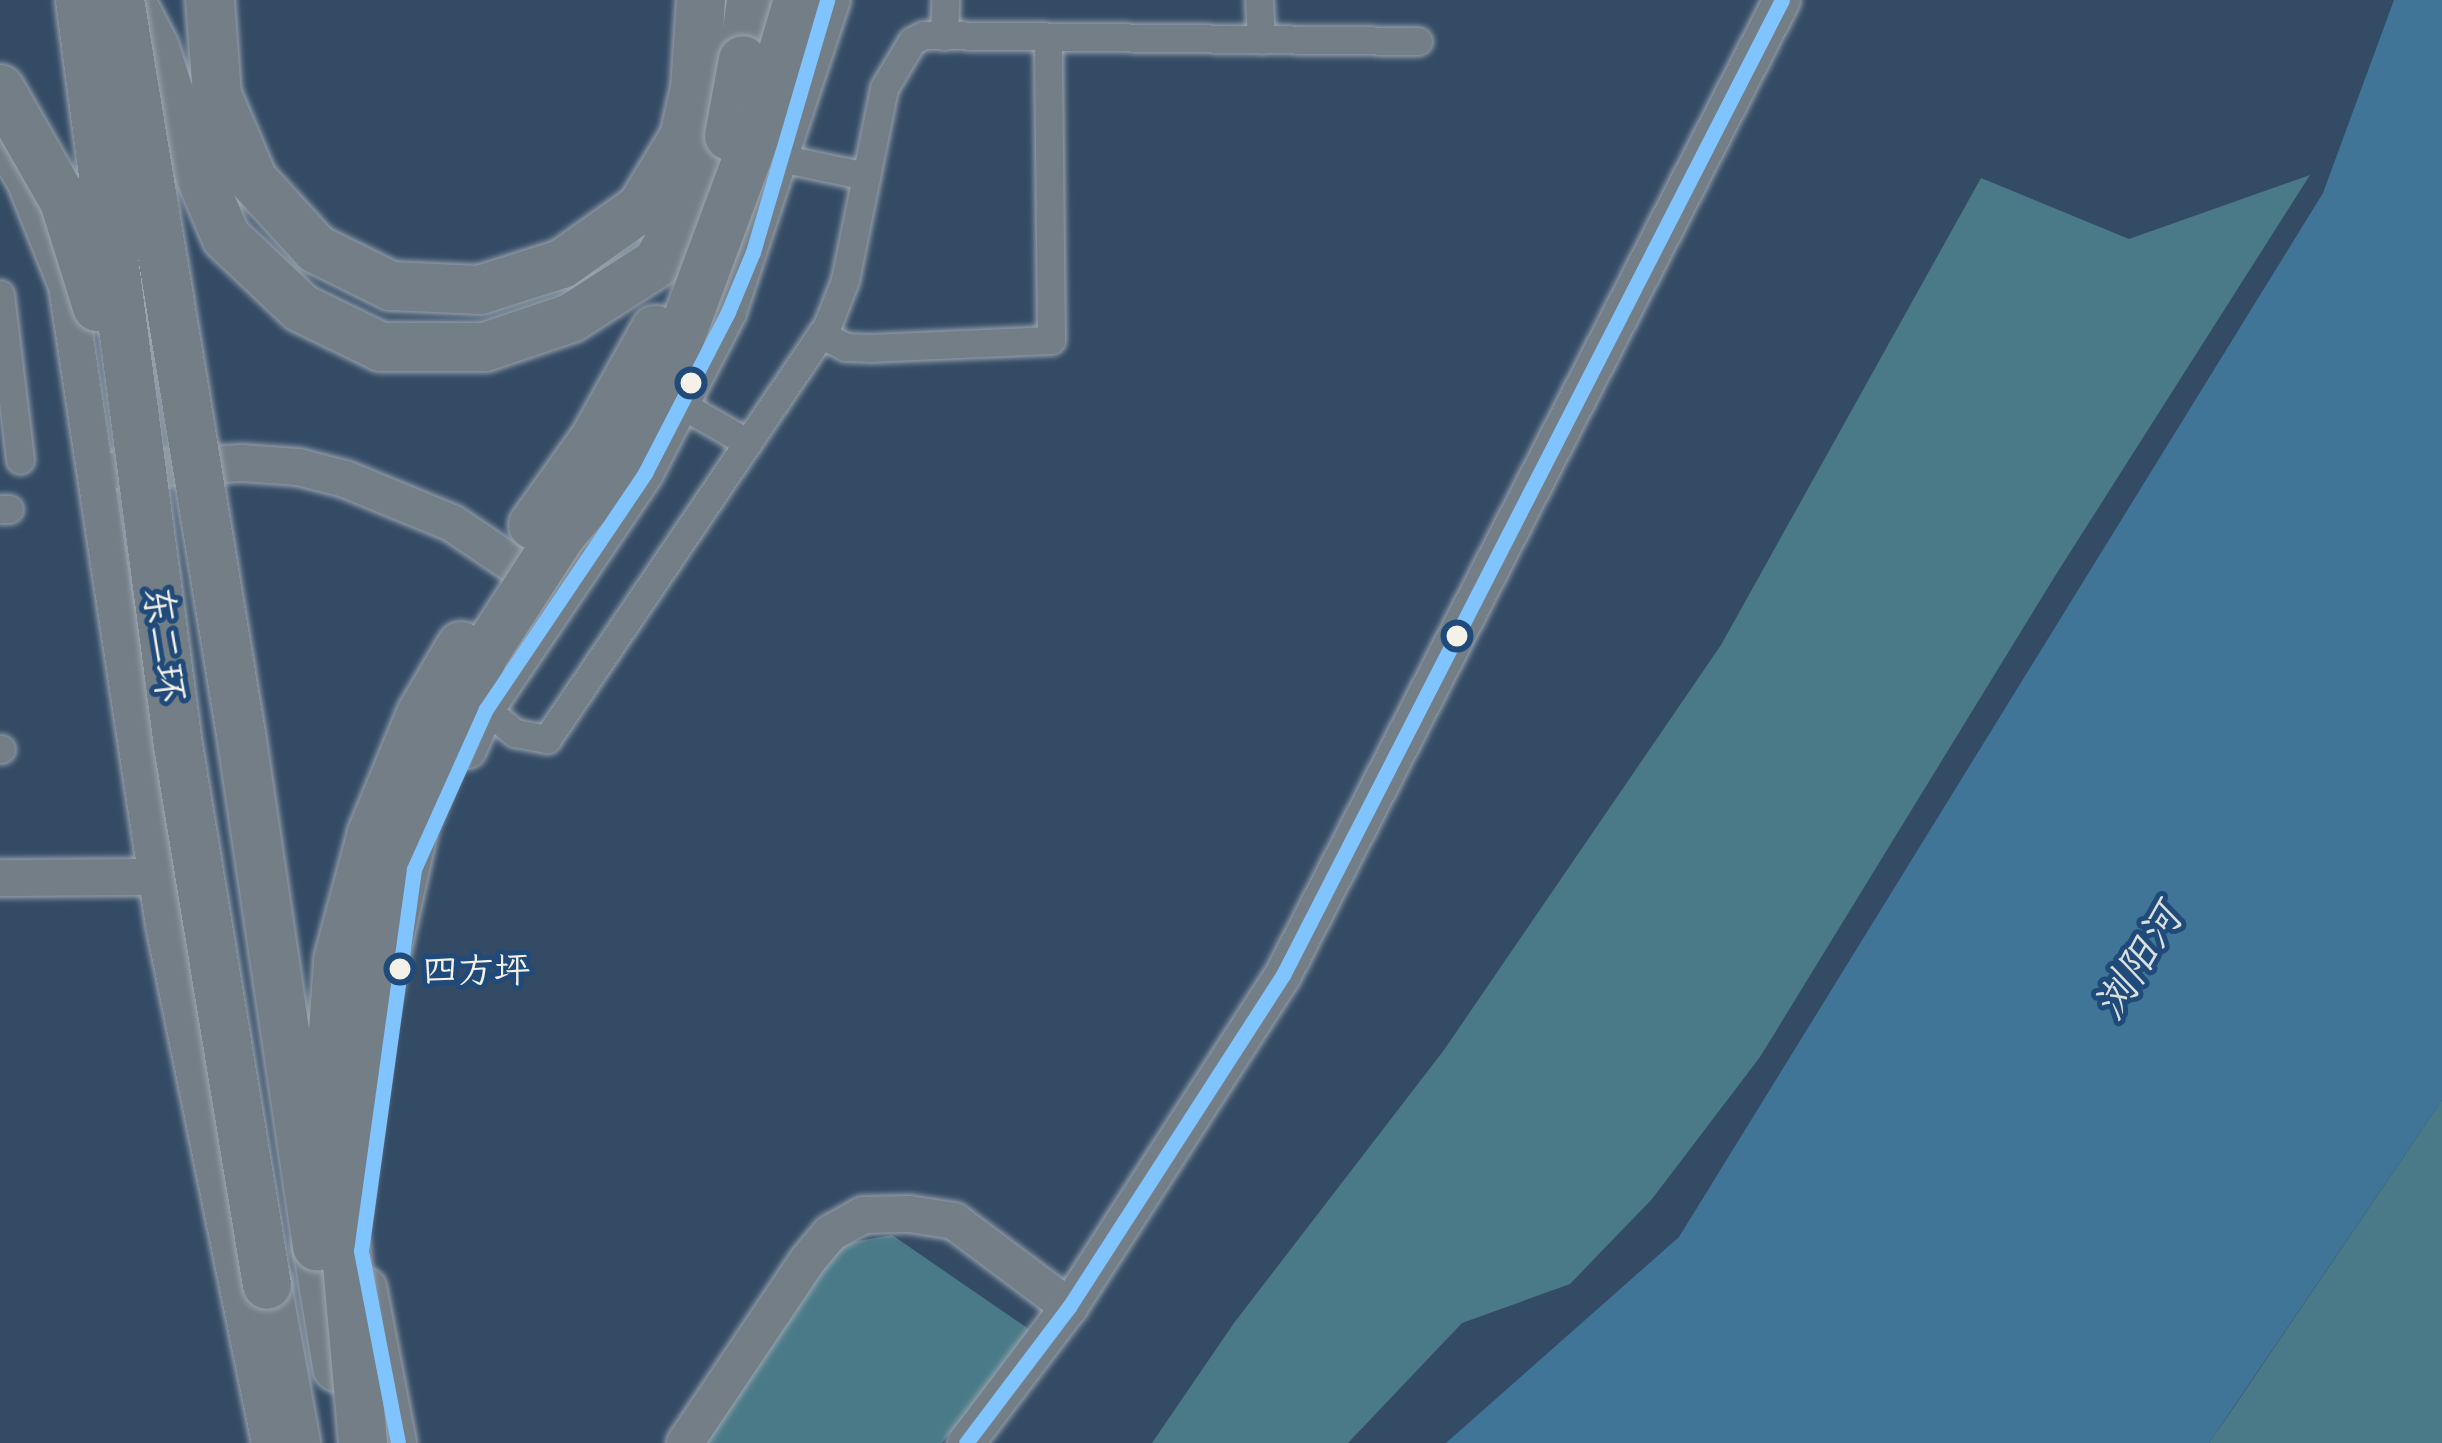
<!DOCTYPE html>
<html>
<head>
<meta charset="utf-8">
<style>
	body { margin:0 }
	#map { position:relative; width:2442px; height:1443px; overflow:hidden; background:#344b65; font-family:"Patrick Hand","LXGW WenKai TC",sans-serif }
	div>[style] { position:absolute }
	.green>* { inset:0; background:#4a7a88 }
	.water>* { inset:0; background:#407597 }
	.roads { filter:drop-shadow(0 0 3px #9ba5af) drop-shadow(0 0 3px #9ba5af) }
	.street>* { height:27px; margin:-13.5px; padding:0 13.5px; transform-origin:13.5px; border-radius:13.5px; background:#737e87 }
	.secondary>* { height:36px; margin:-18px; padding:0 18px; transform-origin:18px; border-radius:18px; background:#737e87 }
	.highway>* { height:48px; margin:-24px; padding:0 24px; transform-origin:24px; border-radius:24px; background:#737e87 }
	.bridges { filter:drop-shadow(0 0 3px #9ba5af) drop-shadow(0 0 3px #9ba5af) }
	.highway-bridge>* { height:48px; margin:-24px; padding:0 24px; transform-origin:24px; border-radius:24px; background:#737e87 }
	.bus-1>* { height:15px; margin:-7.5px; padding:0 7.5px; transform-origin:7.5px; border-radius:7.5px; background:#80c4ff }
	.dots>* { width:33px; height:33px; translate:-50% -50%; box-sizing:border-box; border:6px solid #1f4a7a; border-radius:50% }
	span { translate:-50% -50%; white-space:nowrap; text-align:center; line-height:1.15; -webkit-text-stroke:10px #1f4a7a; paint-order:stroke }
	.bus-label { font-size:36px; color:#f4f1e8 }
	.left { translate:0 -50%; text-align:left }
	.street-label { font-size:39px; color:#f4f1e8 }
	.water-label { font-size:42px; color:#d9dfdd; font-style:italic }
</style>
</head>
<body>
<div id="map">
	<div class="green">
		<div style="clip-path:polygon(2310px 175px,2055px 576px,1760px 1057px,1652px 1199px,1570px 1284px,1462px 1323px,1348px 1443px,1152px 1443px,1234px 1323px,1444px 1050px,1721px 645px,1981px 178px,2129px 239px)"></div>
		<div style="clip-path:polygon(2442px 1100px,2442px 1443px,2209px 1443px,2234px 1407px)"></div>
		<div style="clip-path:polygon(892px 1235px,1033px 1332px,942px 1443px,701px 1443px,829px 1246px)"></div>
	</div>
	<div class="water">
		<div style="clip-path:polygon(2394px 0,2442px 0,2442px 1100px,2209px 1443px,1446px 1443px,1679px 1237px,2323px 193px)"></div>
	</div>
	<div class="roads">
		<div class="street">
			<div style="left:1259px;top:0;width:40px;rotate:87.1deg"></div>
			<div style="left:944px;top:36px;width:36px;rotate:-88deg"></div>
			<div style="left:780px;top:158px;width:88px;rotate:11.8deg"></div>
			<div style="left:0;top:294px;width:167px;rotate:83.1deg"></div>
			<div style="left:821px;top:334px;width:27px;rotate:28deg"></div>
			<div style="left:845px;top:347px;width:25px;rotate:2deg"></div>
			<div style="left:870px;top:348px;width:181px;rotate:-2.5deg"></div>
			<div style="left:1051px;top:340px;width:303px;rotate:-90.6deg"></div>
			<div style="left:682px;top:405px;width:76px;rotate:29.9deg"></div>
			<div style="left:0;top:509px;width:9px"></div>
			<div style="left:486px;top:709px;width:38px;rotate:40deg"></div>
			<div style="left:515px;top:733px;width:33px;rotate:11deg"></div>
			<div style="left:547px;top:739px;width:499px;rotate:-55.9deg"></div>
			<div style="left:827px;top:326px;width:49px;rotate:-68.6deg"></div>
			<div style="left:845px;top:280px;width:196px;rotate:-78.5deg"></div>
			<div style="left:884px;top:88px;width:55px;rotate:-59.2deg"></div>
			<div style="left:912px;top:41px;width:13px;rotate:-27deg"></div>
			<div style="left:924px;top:35px;width:494px;rotate:0.7deg"></div>
			<div style="left:0;top:749px;width:1px"></div>
		</div>
		<div class="secondary">
			<div style="left:0;top:140px;width:48px;rotate:58.6deg"></div>
			<div style="left:25px;top:181px;width:113px;rotate:68.2deg"></div>
			<div style="left:67px;top:286px;width:646px;rotate:81.37deg"></div>
			<div style="left:164px;top:925px;width:529px;rotate:78.44deg"></div>
			<div style="left:118px;top:470px;width:124px;rotate:-3.2deg"></div>
			<div style="left:242px;top:463px;width:56px;rotate:4.1deg"></div>
			<div style="left:298px;top:467px;width:49px;rotate:14.3deg"></div>
			<div style="left:345px;top:479px;width:116px;rotate:22.4deg"></div>
			<div style="left:452px;top:523px;width:122px;rotate:34deg"></div>
			<div style="left:468px;top:750px;width:45px;rotate:-66.3deg"></div>
			<div style="left:486px;top:709px;width:285px;rotate:-56deg"></div>
			<div style="left:645px;top:473px;width:181px;rotate:-62.7deg"></div>
			<div style="left:728px;top:312px;width:329px;rotate:-71.6deg"></div>
			<div style="left:0;top:878px;width:156px;rotate:-0.4deg"></div>
			<div style="left:368px;top:1287px;width:159px;rotate:79.1deg"></div>
			<div style="left:685px;top:1443px;width:220px;rotate:-56.1deg"></div>
			<div style="left:808px;top:1260px;width:35px;rotate:-50deg"></div>
			<div style="left:831px;top:1233px;width:37px;rotate:-29deg"></div>
			<div style="left:863px;top:1215px;width:46px;rotate:-1.2deg"></div>
			<div style="left:909px;top:1214px;width:46px;rotate:8.8deg"></div>
			<div style="left:954px;top:1221px;width:144px;rotate:36.8deg"></div>
			<div style="left:966px;top:1443px;width:171px;rotate:-52.9deg"></div>
			<div style="left:1069px;top:1307px;width:395px;rotate:-57.2deg"></div>
			<div style="left:1283px;top:975px;width:1095px;rotate:-62.9deg"></div>
		</div>
		<div class="highway">
			<div style="left:130px;top:0;width:54px;rotate:62.5deg"></div>
			<div style="left:155px;top:48px;width:92px;rotate:72.3deg"></div>
			<div style="left:183px;top:136px;width:110px;rotate:66.9deg"></div>
			<div style="left:226px;top:237px;width:103px;rotate:43.4deg"></div>
			<div style="left:301px;top:308px;width:89px;rotate:26deg"></div>
			<div style="left:381px;top:347px;width:104px"></div>
			<div style="left:485px;top:347px;width:91px;rotate:-18.6deg"></div>
			<div style="left:571px;top:318px;width:102px;rotate:-32.6deg"></div>
			<div style="left:657px;top:263px;width:160px;rotate:-61.2deg"></div>
			<div style="left:210px;top:0;width:95px;rotate:85.8deg"></div>
			<div style="left:217px;top:95px;width:92px;rotate:67deg"></div>
			<div style="left:253px;top:180px;width:93px;rotate:47.6deg"></div>
			<div style="left:316px;top:249px;width:84px;rotate:26.3deg"></div>
			<div style="left:391px;top:286px;width:89px;rotate:2.6deg"></div>
			<div style="left:480px;top:290px;width:86px;rotate:-17.6deg"></div>
			<div style="left:562px;top:264px;width:97px;rotate:-35.3deg"></div>
			<div style="left:641px;top:208px;width:83px;rotate:-58.8deg"></div>
			<div style="left:684px;top:137px;width:50px;rotate:-77.3deg"></div>
			<div style="left:695px;top:88px;width:88px;rotate:-86.1deg"></div>
			<div style="left:743px;top:60px;width:61px;rotate:-82.4deg"></div>
			<div style="left:317px;top:1246px;width:123px;rotate:80.6deg"></div>
			<div style="left:267px;top:1285px;width:161px;rotate:79.6deg"></div>
		</div>
	</div>
	<div class="bridges">
		<div class="highway-bridge">
			<div style="left:80px;top:0;width:751px;rotate:82.51deg"></div>
			<div style="left:178px;top:745px;width:547px;rotate:80.64deg"></div>
			<div style="left:120px;top:0;width:744px;rotate:80.64deg"></div>
			<div style="left:241px;top:734px;width:518px;rotate:81.56deg"></div>
			<div style="left:0;top:89px;width:129px;rotate:60.3deg"></div>
			<div style="left:64px;top:201px;width:111px;rotate:72.7deg"></div>
			<div style="left:729px;top:136px;width:77px;rotate:-79.6deg"></div>
			<div style="left:533px;top:525px;width:107px;rotate:-54.5deg"></div>
			<div style="left:595px;top:438px;width:124px;rotate:-60.9deg"></div>
			<div style="left:324px;top:1157px;width:197px;rotate:-85.9deg"></div>
			<div style="left:338px;top:960px;width:131px;rotate:-75deg"></div>
			<div style="left:372px;top:833px;width:129px;rotate:-67.6deg"></div>
			<div style="left:421px;top:714px;width:79px;rotate:-59.5deg"></div>
			<div style="left:363px;top:1443px;width:214px;rotate:-95.1deg"></div>
			<div style="left:344px;top:1230px;width:222px;rotate:-82.5deg"></div>
			<div style="left:373px;top:1010px;width:192px;rotate:-77.3deg"></div>
			<div style="left:415px;top:823px;width:180px;rotate:-67.8deg"></div>
			<div style="left:483px;top:656px;width:145px;rotate:-57.1deg"></div>
			<div style="left:562px;top:534px;width:84px;rotate:-49.3deg"></div>
			<div style="left:617px;top:470px;width:83px;rotate:-60.3deg"></div>
			<div style="left:658px;top:398px;width:309px;rotate:-69.6deg"></div>
			<div style="left:766px;top:108px;width:113px;rotate:-73.5deg"></div>
		</div>
	</div>
	<div class="bus-1">
		<div style="left:398px;top:1443px;width:196px;rotate:-100.9deg"></div>
		<div style="left:361px;top:1251px;width:386px;rotate:-82.1deg"></div>
		<div style="left:414px;top:869px;width:175px;rotate:-65.8deg"></div>
		<div style="left:486px;top:709px;width:285px;rotate:-56deg"></div>
		<div style="left:645px;top:473px;width:181px;rotate:-62.7deg"></div>
		<div style="left:728px;top:312px;width:65px;rotate:-67.4deg"></div>
		<div style="left:753px;top:252px;width:263px;rotate:-73.6deg"></div>
		<div style="left:966px;top:1443px;width:171px;rotate:-52.9deg"></div>
		<div style="left:1069px;top:1307px;width:395px;rotate:-57.2deg"></div>
		<div style="left:1283px;top:975px;width:1095px;rotate:-62.9deg"></div>
	</div>
	<div class="dots">
		<div style="left:691px;top:383px;background:#f4f1e8"></div>
		<div style="left:1457px;top:636px;background:#f4f1e8"></div>
		<div style="left:400px;top:969px;background:#f4f1e8"></div>
	</div>
	<div class="bus-label">
		<span class="left" style="left:422px;top:969px">四方坪</span>
	</div>
	<div class="street-label">
		<span style="left:165px;top:644px;rotate:83deg">东二环</span>
	</div>
	<div class="water-label">
		<span style="left:2137px;top:961px;rotate:-58deg">浏阳河</span>
	</div>
</div>
</body>
</html>
